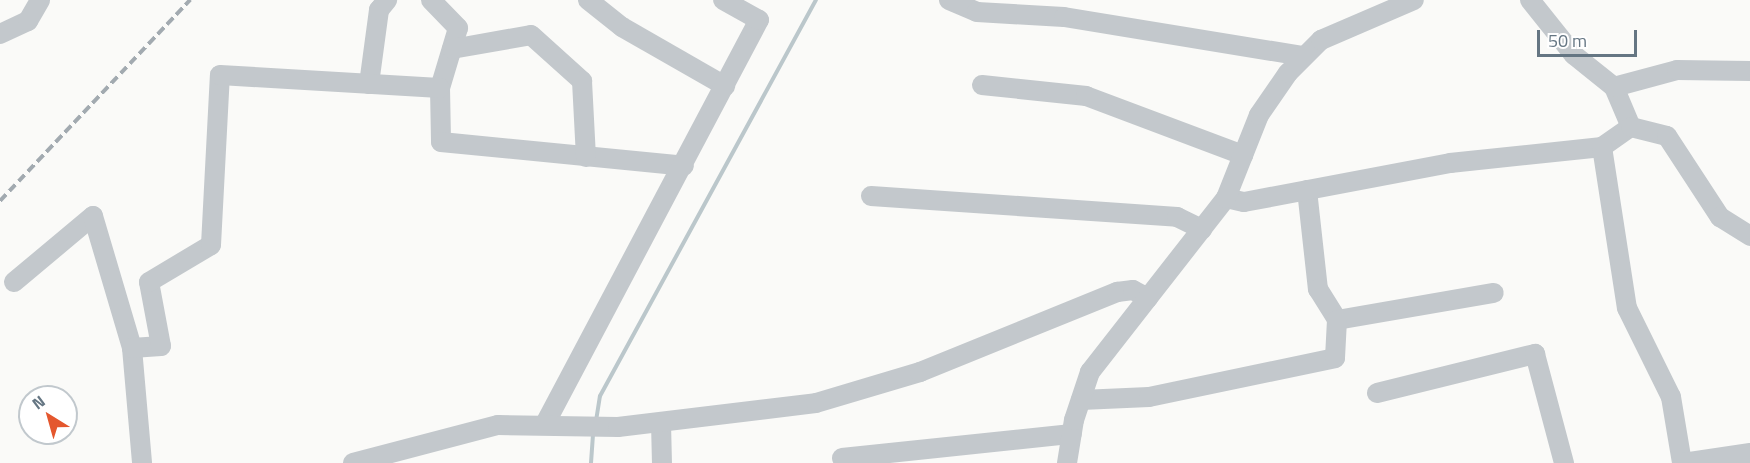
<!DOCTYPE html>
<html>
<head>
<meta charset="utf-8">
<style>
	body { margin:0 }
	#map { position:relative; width:1750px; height:463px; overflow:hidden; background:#fafaf8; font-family:"Titillium Web",sans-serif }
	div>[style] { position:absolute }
	.stream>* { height:4px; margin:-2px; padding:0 2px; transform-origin:2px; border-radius:2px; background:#bbc7cb }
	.minor>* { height:20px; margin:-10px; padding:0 10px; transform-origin:10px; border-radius:10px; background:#c3c8cc }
	.rail>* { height:4px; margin-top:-2px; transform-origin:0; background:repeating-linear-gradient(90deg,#a2aab0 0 9px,transparent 0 13.5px) }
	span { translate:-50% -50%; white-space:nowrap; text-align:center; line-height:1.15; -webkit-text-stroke:6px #fff; paint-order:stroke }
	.north { position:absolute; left:18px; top:385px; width:60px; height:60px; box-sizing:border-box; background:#fff; border:2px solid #c1c8cd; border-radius:50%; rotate:323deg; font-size:16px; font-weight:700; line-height:24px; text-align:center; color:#657683 }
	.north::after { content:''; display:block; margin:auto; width:21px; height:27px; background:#e4572e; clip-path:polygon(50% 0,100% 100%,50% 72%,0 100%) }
	.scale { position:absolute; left:1537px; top:30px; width:100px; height:27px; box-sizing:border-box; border:3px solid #657683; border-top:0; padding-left:8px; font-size:18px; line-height:21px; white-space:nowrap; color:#657683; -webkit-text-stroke:4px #fff; paint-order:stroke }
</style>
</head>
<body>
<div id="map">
	<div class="stream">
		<div style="left:596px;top:421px;width:25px;rotate:-81deg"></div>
		<div style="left:600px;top:396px;width:451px;rotate:-61.4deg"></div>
		<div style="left:591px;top:463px;width:29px;rotate:-86deg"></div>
	</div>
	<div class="minor">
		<div style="left:431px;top:0;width:39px;rotate:46deg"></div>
		<div style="left:458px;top:28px;width:63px;rotate:106.7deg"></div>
		<div style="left:440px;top:88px;width:54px;rotate:88.9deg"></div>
		<div style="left:441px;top:142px;width:244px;rotate:5.6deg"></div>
		<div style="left:588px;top:0;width:43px;rotate:38.5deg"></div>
		<div style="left:622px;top:27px;width:119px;rotate:29.8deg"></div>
		<div style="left:949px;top:0;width:30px;rotate:23deg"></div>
		<div style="left:977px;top:12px;width:87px;rotate:3.3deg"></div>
		<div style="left:1064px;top:17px;width:241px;rotate:9.3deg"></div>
		<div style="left:1530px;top:0;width:70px;rotate:51.3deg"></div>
		<div style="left:1574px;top:55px;width:51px;rotate:38.7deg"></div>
		<div style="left:1614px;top:87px;width:43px;rotate:67deg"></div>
		<div style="left:0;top:34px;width:31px;rotate:-25deg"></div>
		<div style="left:28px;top:21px;width:24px;rotate:-60deg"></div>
		<div style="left:452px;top:49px;width:80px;rotate:-10deg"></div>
		<div style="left:531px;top:35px;width:69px;rotate:42deg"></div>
		<div style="left:582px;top:81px;width:76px;rotate:87deg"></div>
		<div style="left:369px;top:84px;width:75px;rotate:-82.3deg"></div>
		<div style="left:379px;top:10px;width:13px;rotate:-51deg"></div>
		<div style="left:982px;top:85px;width:105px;rotate:6deg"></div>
		<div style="left:1086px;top:96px;width:168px;rotate:20.6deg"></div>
		<div style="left:1614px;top:87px;width:65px;rotate:-15.1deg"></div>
		<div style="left:1677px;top:70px;width:73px;rotate:0.8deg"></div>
		<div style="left:1602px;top:147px;width:35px;rotate:-35deg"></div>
		<div style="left:1631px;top:127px;width:37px;rotate:14deg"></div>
		<div style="left:1667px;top:136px;width:97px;rotate:56.8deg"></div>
		<div style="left:1720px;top:217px;width:36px;rotate:32deg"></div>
		<div style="left:1307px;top:190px;width:100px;rotate:83.7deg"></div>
		<div style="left:1318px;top:289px;width:36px;rotate:58deg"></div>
		<div style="left:871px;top:196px;width:307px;rotate:3.9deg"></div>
		<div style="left:1177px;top:217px;width:28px;rotate:26deg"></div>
		<div style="left:1226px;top:198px;width:18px;rotate:13deg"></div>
		<div style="left:1244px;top:202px;width:210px;rotate:-10.7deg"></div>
		<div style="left:1450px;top:163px;width:153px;rotate:-6deg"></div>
		<div style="left:1602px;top:147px;width:163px;rotate:81.2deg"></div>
		<div style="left:1627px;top:308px;width:99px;rotate:63.7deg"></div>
		<div style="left:1671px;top:397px;width:67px;rotate:80.5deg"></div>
		<div style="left:14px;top:282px;width:103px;rotate:-39.9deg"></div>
		<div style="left:93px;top:216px;width:138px;rotate:73.5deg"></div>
		<div style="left:132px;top:348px;width:115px;rotate:85deg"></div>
		<div style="left:1337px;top:320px;width:159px;rotate:-9.8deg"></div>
		<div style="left:132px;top:348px;width:29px;rotate:-4deg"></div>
		<div style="left:161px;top:346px;width:65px;rotate:-100.6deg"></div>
		<div style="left:149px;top:282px;width:72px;rotate:-30.8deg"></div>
		<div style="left:211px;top:245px;width:170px;rotate:-87deg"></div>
		<div style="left:220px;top:75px;width:220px;rotate:3.4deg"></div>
		<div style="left:1377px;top:393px;width:163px;rotate:-13.9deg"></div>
		<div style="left:1535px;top:354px;width:113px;rotate:75.1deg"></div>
		<div style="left:1081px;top:400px;width:68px;rotate:-2.5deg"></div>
		<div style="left:1149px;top:397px;width:190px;rotate:-11.8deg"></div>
		<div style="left:1335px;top:358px;width:38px;rotate:-87deg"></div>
		<div style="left:546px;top:422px;width:455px;rotate:-62.1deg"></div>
		<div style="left:759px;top:20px;width:41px;rotate:-150.9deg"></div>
		<div style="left:661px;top:423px;width:40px;rotate:88.6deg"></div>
		<div style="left:842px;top:458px;width:231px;rotate:-6deg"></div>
		<div style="left:353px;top:463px;width:150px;rotate:-14.7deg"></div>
		<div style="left:498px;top:425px;width:120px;rotate:1deg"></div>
		<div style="left:618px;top:427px;width:199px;rotate:-6.9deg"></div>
		<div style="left:816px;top:403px;width:109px;rotate:-16.6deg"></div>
		<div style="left:920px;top:372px;width:213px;rotate:-22.1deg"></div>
		<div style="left:1117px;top:292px;width:16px;rotate:-7deg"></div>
		<div style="left:1133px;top:290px;width:17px;rotate:28deg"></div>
		<div style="left:1067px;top:463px;width:44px;rotate:-80.8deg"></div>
		<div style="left:1074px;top:420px;width:51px;rotate:-71.6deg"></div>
		<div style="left:1090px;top:372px;width:221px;rotate:-52deg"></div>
		<div style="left:1226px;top:198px;width:89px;rotate:-68.3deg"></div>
		<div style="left:1259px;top:115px;width:51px;rotate:-55.4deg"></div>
		<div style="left:1288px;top:73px;width:47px;rotate:-45deg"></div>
		<div style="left:1321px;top:40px;width:101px;rotate:-23.3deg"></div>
		<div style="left:1683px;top:463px;width:68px;rotate:-8.5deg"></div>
	</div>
	<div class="rail">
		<div style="left:0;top:201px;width:277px;rotate:-46.6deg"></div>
	</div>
	<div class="north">N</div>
	<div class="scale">50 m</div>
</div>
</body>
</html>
